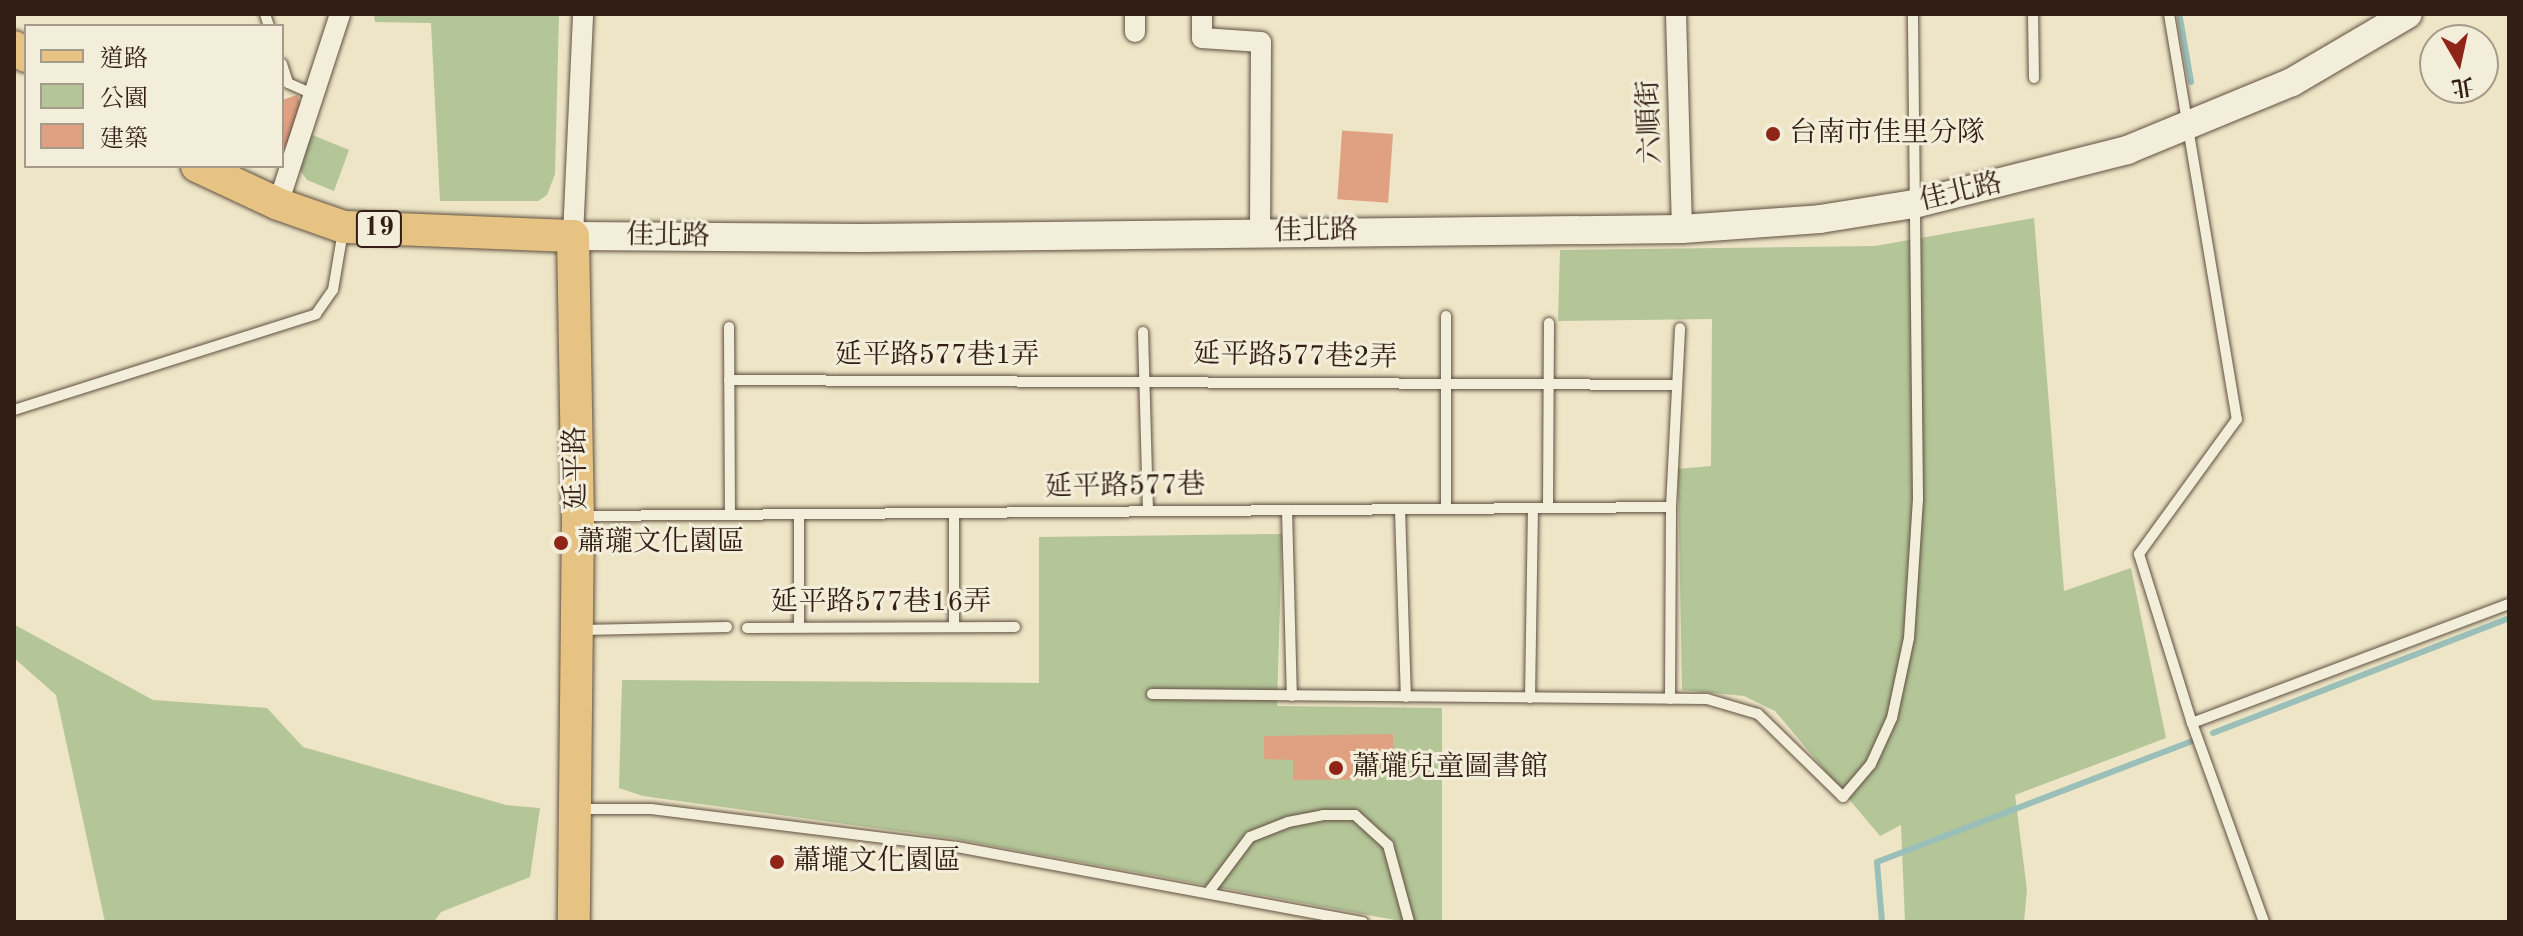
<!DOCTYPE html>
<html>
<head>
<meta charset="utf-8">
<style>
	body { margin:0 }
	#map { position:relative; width:2523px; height:936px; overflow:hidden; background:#ede5c6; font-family:"Old Standard TT","Noto Serif TC",serif }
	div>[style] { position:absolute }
	.green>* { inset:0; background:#b4c598 }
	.stream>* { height:6px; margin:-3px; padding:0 3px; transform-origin:3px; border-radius:3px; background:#9abfb9 }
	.building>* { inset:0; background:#e0a182; transform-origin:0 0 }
	.roads { filter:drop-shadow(0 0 2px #615041) drop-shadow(0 0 2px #615041) }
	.lane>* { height:10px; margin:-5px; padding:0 5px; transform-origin:5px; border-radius:5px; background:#f3eeda }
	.street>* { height:20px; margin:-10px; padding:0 10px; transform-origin:10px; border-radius:10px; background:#f3eeda }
	.secondary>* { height:28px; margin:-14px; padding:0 14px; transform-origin:14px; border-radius:14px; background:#f3eeda }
	.primary>* { height:32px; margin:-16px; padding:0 16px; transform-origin:16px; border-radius:16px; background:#e6c283 }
	.dots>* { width:22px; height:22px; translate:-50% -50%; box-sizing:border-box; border:4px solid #f3eeda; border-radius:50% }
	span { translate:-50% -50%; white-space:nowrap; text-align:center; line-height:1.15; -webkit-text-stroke:6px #f3eeda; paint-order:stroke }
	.shield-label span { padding:2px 6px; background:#f3eeda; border:2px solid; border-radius:6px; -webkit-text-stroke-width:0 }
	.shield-label { font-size:26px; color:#321e15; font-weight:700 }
	.street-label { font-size:28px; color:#321e15 }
	.poi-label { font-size:28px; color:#321e15 }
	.left { translate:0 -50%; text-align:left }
	.frame { position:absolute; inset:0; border:16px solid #321e15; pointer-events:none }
	.legend { position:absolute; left:24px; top:24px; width:260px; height:144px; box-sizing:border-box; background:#f3eeda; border:2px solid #a69b8b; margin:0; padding:10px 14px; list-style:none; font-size:24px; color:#321e15 }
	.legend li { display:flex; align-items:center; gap:16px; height:40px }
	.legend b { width:40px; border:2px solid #a69b8b }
	.north { position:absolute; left:2419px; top:24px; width:80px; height:80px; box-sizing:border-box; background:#f3eeda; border:2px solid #a69b8b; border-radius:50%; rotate:171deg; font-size:22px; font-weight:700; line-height:32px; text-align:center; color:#321e15 }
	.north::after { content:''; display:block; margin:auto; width:28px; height:36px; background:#8f2418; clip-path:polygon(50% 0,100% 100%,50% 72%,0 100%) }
</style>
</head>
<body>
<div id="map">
	<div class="green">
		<div style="clip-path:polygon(374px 14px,559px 14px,555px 174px,547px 195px,538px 201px,440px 201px,431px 23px,375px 22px)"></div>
		<div style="clip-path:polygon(310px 134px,349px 150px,334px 191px,307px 180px,297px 166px)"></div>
		<div style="clip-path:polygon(2034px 218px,2064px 591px,2131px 568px,2166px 738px,2015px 795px,2027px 890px,2024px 922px,1905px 922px,1901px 825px,1880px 836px,1775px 711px,1744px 696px,1682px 690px,1678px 469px,1711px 466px,1712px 319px,1558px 321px,1560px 250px,1875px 246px)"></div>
		<div style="clip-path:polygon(1282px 534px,1277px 706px,1442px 708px,1442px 922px,1406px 922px,955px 839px,643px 796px,619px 788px,622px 680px,1039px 683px,1039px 537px)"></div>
		<div style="clip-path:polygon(15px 625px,153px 700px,267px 708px,303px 747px,506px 805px,540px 808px,530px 877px,441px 912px,434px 922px,105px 922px,56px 695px,14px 658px)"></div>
	</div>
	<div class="stream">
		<div style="left:2180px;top:18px;width:65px;rotate:80.2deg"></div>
		<div style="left:2213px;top:733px;width:318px;rotate:-21.2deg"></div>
		<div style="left:1882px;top:922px;width:60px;rotate:-94.8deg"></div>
		<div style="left:1877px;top:862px;width:337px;rotate:-21deg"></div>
	</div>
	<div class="building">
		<div style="clip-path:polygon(297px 95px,303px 108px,282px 154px,282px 100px)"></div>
		<div style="left:1393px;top:134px;width:69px;height:51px;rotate:94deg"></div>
		<div style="clip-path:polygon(1393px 734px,1393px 754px,1385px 754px,1385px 767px,1376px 768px,1376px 779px,1293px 780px,1293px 760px,1264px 759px,1264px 736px)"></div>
	</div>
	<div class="roads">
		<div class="lane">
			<div style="left:265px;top:14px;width:13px;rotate:72deg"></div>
			<div style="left:2033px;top:14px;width:64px;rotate:89.1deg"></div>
			<div style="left:2169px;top:14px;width:411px;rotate:80.5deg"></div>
			<div style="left:2237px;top:419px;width:167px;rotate:126deg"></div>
			<div style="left:2139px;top:554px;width:177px;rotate:72.6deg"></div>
			<div style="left:2192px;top:723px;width:212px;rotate:70.1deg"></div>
			<div style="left:282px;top:64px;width:20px;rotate:72deg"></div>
			<div style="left:288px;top:83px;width:27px;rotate:24deg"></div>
			<div style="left:1446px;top:316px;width:192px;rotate:90deg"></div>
			<div style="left:729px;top:327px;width:188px;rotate:89.7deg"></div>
			<div style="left:1143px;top:332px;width:179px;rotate:88.4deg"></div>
			<div style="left:729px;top:380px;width:946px;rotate:0.3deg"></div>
			<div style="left:14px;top:410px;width:317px;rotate:-17.6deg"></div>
			<div style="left:316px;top:314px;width:29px;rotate:-55deg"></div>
			<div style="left:333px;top:290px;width:60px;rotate:-80.4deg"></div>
			<div style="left:1548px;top:508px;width:185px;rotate:-89.7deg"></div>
			<div style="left:1400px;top:509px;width:188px;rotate:88.2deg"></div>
			<div style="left:1287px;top:510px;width:186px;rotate:88.5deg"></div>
			<div style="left:954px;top:513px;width:114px;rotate:90deg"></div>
			<div style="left:581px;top:516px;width:1090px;rotate:-0.47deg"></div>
			<div style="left:799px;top:627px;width:113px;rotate:-90deg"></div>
			<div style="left:747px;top:628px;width:268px;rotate:-0.2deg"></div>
			<div style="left:581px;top:630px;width:146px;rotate:-1.2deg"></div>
			<div style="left:1152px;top:694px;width:555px;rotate:0.52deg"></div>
			<div style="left:1707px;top:699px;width:53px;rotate:16.4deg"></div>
			<div style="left:1758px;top:714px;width:119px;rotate:44.3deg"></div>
			<div style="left:1843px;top:797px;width:43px;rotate:-49.7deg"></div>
			<div style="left:1871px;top:764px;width:51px;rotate:-65.5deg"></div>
			<div style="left:1892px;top:718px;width:82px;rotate:-78deg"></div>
			<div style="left:1909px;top:638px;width:139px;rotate:-86.3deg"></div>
			<div style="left:1918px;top:499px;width:485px;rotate:-90.6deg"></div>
			<div style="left:1530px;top:698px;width:190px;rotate:-89.1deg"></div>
			<div style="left:1670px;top:699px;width:192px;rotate:-89.7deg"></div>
			<div style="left:1671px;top:507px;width:179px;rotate:-87.1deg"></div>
			<div style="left:2192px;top:723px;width:339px;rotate:-20.6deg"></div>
			<div style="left:578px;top:809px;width:73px"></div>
			<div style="left:651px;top:809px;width:308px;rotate:7.1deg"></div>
			<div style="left:957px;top:847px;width:413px;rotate:10.5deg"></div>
			<div style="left:1208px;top:893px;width:70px;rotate:-53.1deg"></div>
			<div style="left:1250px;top:837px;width:41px;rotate:-21.5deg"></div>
			<div style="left:1288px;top:822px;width:36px;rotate:-11deg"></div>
			<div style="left:1323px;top:815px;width:32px"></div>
			<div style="left:1355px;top:815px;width:45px;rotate:42.3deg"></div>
			<div style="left:1388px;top:845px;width:80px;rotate:74.7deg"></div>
		</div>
		<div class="street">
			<div style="left:1135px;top:14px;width:18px;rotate:90deg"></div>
			<div style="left:1202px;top:14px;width:24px;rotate:90deg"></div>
			<div style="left:1202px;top:38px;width:59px;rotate:3.9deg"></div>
			<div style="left:1261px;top:42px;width:191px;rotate:90.3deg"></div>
			<div style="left:1676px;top:14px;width:215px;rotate:88.4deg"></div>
			<div style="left:278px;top:204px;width:200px;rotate:-71.9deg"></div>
			<div style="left:573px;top:236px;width:222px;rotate:-87.4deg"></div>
		</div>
		<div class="secondary">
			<div style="left:573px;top:236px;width:290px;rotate:0.4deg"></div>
			<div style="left:863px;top:238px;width:819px;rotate:-0.63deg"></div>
			<div style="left:1682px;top:229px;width:138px;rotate:-4.1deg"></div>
			<div style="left:1820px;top:219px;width:95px;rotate:-9.1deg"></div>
			<div style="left:1914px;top:204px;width:220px;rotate:-14.2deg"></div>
			<div style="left:2127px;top:150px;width:178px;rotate:-22.4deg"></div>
			<div style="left:2292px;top:82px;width:134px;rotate:-30.4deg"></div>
		</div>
		<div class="primary">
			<div style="left:14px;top:47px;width:15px;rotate:37deg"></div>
			<div style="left:197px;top:166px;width:89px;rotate:25.1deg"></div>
			<div style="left:278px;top:204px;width:70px;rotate:19.2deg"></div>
			<div style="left:344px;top:227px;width:229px;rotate:2.3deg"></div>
			<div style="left:573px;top:236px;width:280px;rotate:89deg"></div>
			<div style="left:578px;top:516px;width:406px;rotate:90.6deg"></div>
		</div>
	</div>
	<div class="dots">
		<div style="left:1773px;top:134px;background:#8f2418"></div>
		<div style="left:561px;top:543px;background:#8f2418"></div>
		<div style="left:1336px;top:768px;background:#8f2418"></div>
		<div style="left:777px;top:862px;background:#8f2418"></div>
	</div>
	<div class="shield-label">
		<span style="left:379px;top:229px">19</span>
	</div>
	<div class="street-label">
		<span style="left:1651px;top:122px;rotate:-92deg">六順街</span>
		<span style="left:1961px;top:193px;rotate:-13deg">佳北路</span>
		<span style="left:1316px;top:232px;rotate:-1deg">佳北路</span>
		<span style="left:668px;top:237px;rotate:1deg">佳北路</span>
		<span style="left:937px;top:356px">延平路577巷1弄</span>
		<span style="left:1295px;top:357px;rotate:1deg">延平路577巷2弄</span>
		<span style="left:577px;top:468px;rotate:-91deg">延平路</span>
		<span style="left:1125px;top:487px;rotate:-1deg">延平路577巷</span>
		<span style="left:881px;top:603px">延平路577巷16弄</span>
	</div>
	<div class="poi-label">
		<span class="left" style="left:1789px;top:134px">台南市佳里分隊</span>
		<span class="left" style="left:577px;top:543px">蕭瓏文化園區</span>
		<span class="left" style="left:1352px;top:768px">蕭壠兒童圖書館</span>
		<span class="left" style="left:793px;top:862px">蕭壠文化園區</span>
	</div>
	<div class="frame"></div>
	<ul class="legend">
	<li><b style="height:10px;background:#e6c283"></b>道路</li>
	<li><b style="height:22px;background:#b4c598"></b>公園</li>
	<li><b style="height:22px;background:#e0a182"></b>建築</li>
	</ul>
	<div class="north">北</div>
</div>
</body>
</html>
